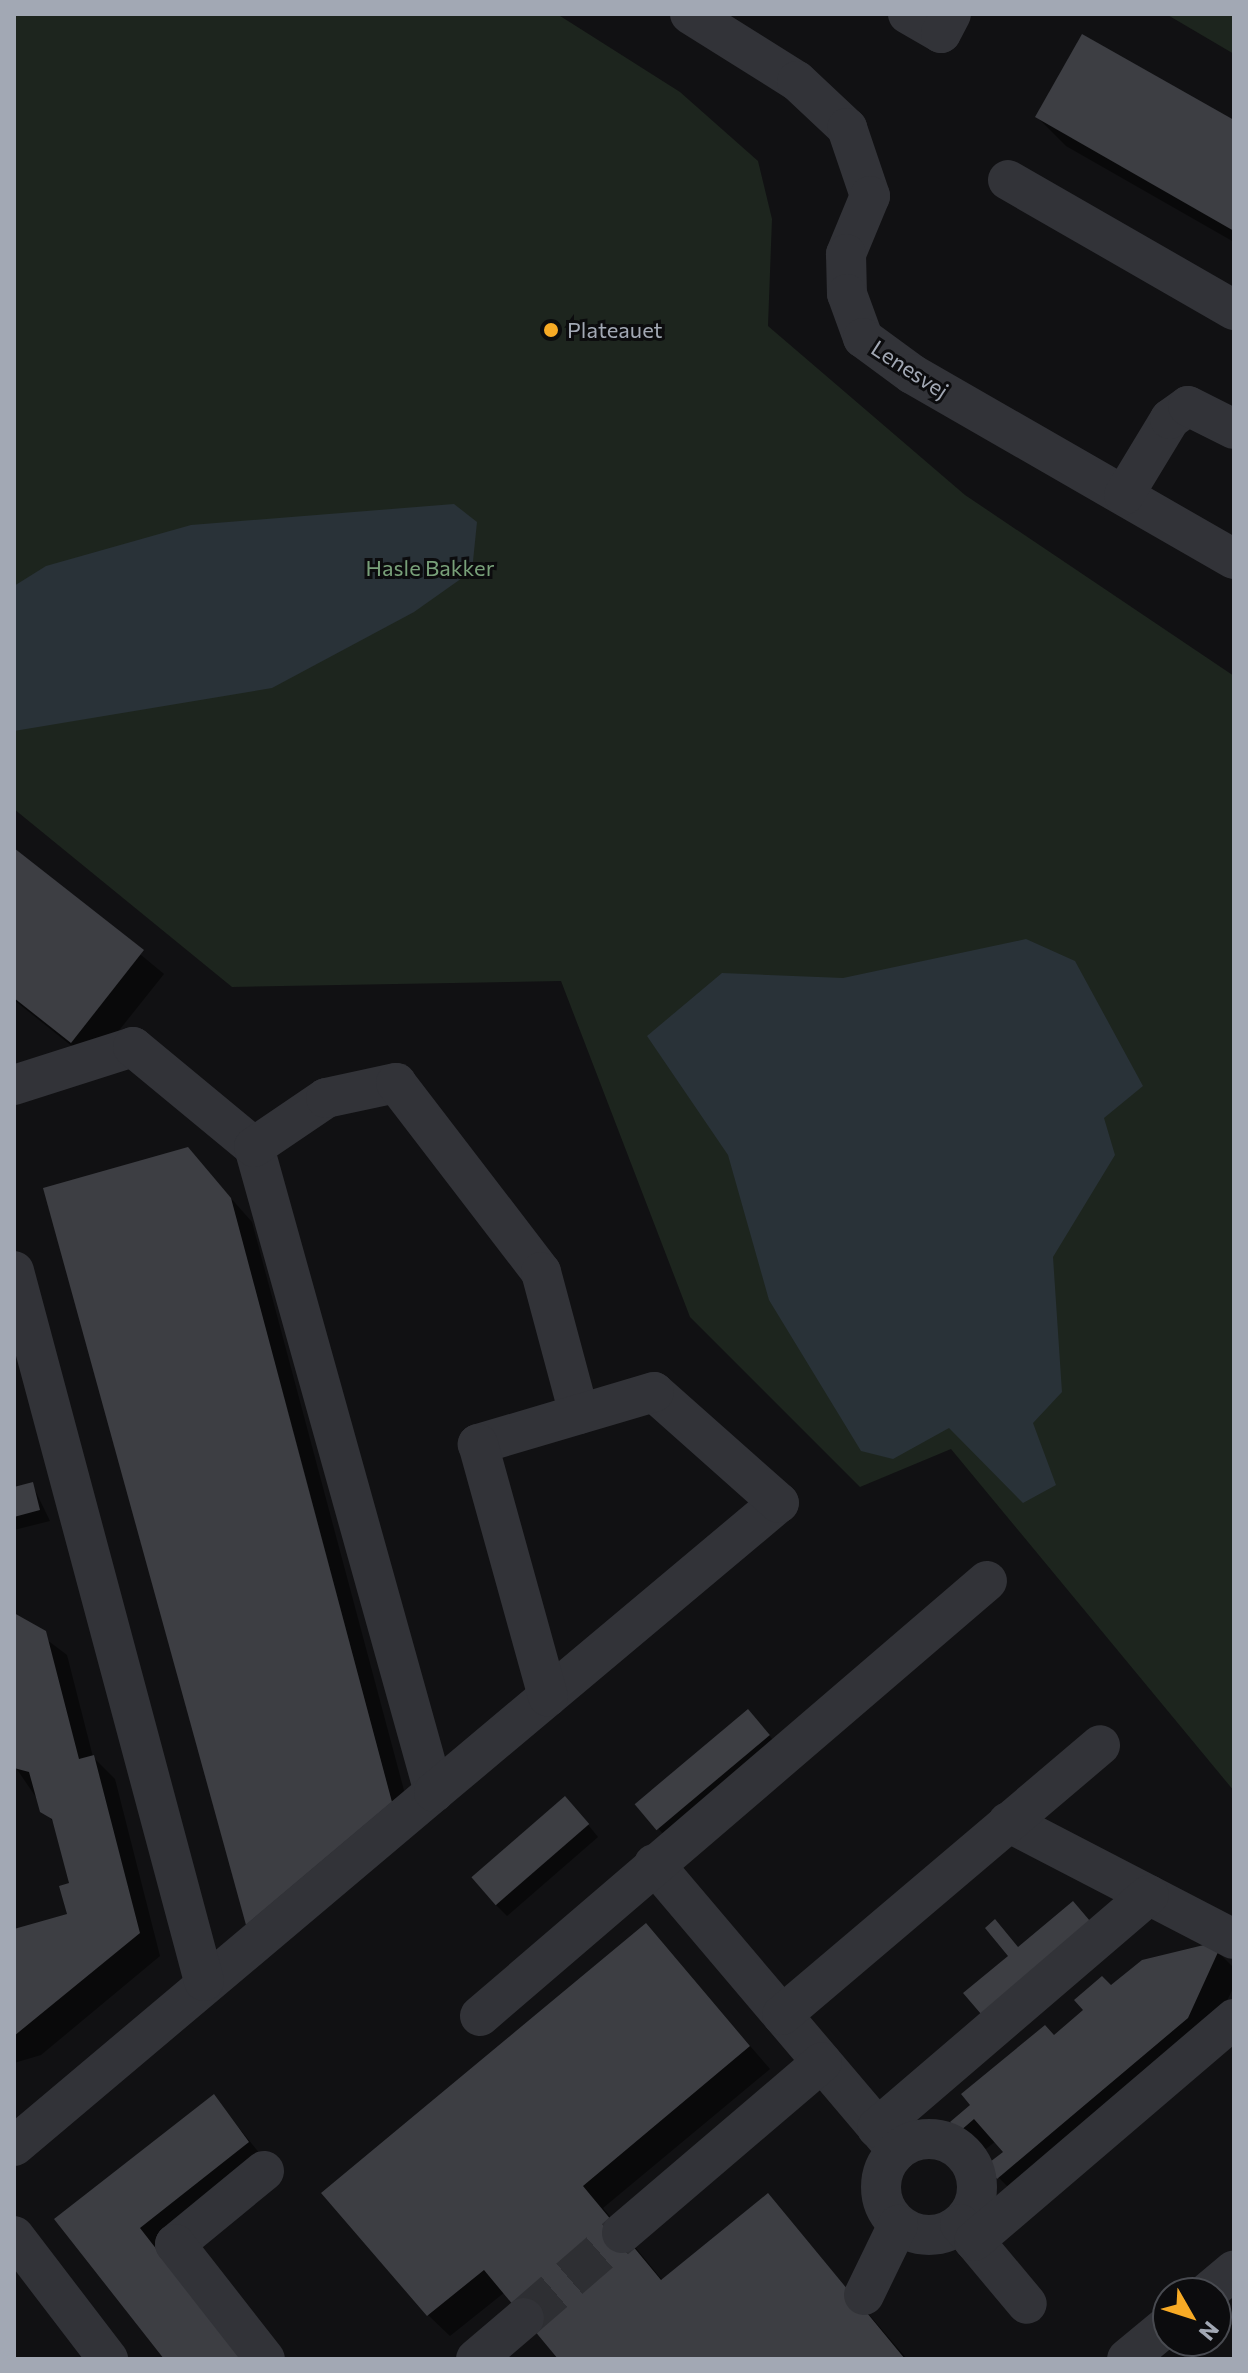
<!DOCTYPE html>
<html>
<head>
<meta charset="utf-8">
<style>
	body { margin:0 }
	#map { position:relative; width:1248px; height:2373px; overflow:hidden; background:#111113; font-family:Commissioner,sans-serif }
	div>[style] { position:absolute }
	.green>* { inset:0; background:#1d251e }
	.water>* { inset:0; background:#293238 }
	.shadow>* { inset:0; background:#0007 }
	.building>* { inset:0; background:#3d3e43; transform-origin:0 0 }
	.minor-tunnel>* { height:40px; margin-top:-20px; transform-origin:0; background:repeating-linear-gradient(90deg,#2e2f33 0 40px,transparent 0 60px) }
	.minor>* { height:40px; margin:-20px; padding:0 20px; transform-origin:20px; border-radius:20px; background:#323338 }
	.minor>.ring { margin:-20px; padding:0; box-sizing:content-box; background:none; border:40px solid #323338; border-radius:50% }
	.dots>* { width:22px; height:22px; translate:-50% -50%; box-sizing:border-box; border:4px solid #0c0c0e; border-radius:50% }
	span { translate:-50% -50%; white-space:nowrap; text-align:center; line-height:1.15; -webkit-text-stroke:6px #0c0c0e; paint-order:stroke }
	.poi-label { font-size:22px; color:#a2a8b4 }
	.left { translate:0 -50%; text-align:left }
	.street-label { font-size:22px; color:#a2a8b4 }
	.park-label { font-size:22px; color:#78a079 }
	.frame { position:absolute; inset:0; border:16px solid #a2a8b4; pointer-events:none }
	.north { position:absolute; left:1152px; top:2277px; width:80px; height:80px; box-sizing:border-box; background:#0c0c0e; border:2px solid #484a50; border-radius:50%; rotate:129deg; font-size:22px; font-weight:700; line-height:32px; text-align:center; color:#a2a8b4 }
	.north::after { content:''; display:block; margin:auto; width:28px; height:36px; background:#f7aa25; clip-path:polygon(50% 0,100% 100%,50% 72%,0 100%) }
</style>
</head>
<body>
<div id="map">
	<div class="green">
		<div style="clip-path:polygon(14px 14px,557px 14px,680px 92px,758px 161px,772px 219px,768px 326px,965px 495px,1234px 676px,1234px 1791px,951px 1449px,860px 1487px,690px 1317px,561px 981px,232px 987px,14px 809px)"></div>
		<div style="clip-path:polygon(1166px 14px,1234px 14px,1234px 54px)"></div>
	</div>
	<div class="water">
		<div style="clip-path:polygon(454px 504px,477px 522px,472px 571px,414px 612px,272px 688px,14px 731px,14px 586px,46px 566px,191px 525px)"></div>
		<div style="clip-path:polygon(1026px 939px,1075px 961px,1143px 1086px,1104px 1118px,1115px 1155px,1053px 1257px,1062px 1392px,1033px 1423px,1056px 1485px,1023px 1503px,949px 1428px,893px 1459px,861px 1451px,769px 1300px,728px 1155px,647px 1036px,722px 973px,843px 978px)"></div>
	</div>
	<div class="shadow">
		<div style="clip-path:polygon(1037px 117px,1234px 123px,1234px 242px,1066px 146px)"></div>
		<div style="clip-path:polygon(14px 850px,164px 974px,93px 1063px,14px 1000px)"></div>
		<div style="clip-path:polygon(188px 1150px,252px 1222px,413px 1824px,269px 1945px)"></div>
		<div style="clip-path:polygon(32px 1484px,50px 1521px,14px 1530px,14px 1489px)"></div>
		<div style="clip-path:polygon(14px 1615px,67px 1655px,93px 1757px,115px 1779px,160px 1956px,41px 2055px,14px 2063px,14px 1931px,70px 1916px,72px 1884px,55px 1825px,14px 1765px)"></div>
		<div style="clip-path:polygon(759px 1722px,779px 1748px,670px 1842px,637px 1804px)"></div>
		<div style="clip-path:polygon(576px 1810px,598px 1837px,507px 1916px,496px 1905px)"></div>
		<div style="clip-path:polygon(645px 1925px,770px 2069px,603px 2208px,663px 2281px,768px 2196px,907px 2359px,561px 2359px,505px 2292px,450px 2336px,428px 2315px)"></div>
		<div style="clip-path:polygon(1218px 1952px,1234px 1968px,1234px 1986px,1209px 2039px,1020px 2199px,998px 2177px,1006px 2152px,996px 2141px,982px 2152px,960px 2131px,1111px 1988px)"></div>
		<div style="clip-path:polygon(214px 2097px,269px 2165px,160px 2251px,167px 2359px,57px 2219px)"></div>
	</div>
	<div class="building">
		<div style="clip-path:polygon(1082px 34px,1234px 120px,1234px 231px,1035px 117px)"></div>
		<div style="clip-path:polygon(14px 848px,144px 950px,71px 1043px,14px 998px)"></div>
		<div style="clip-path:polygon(188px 1147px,231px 1198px,392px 1802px,246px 1925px,43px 1188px)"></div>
		<div style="clip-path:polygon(33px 1482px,40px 1510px,14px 1517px,14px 1487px)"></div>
		<div style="clip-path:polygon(14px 1613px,46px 1631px,79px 1759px,94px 1755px,140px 1933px,14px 2036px,14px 1929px,67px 1914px,59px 1886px,69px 1883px,52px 1819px,40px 1812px,29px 1772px,14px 1768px)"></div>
		<div style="left:748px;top:1709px;width:34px;height:148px;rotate:50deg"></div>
		<div style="left:565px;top:1796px;width:37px;height:124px;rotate:49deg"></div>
		<div style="clip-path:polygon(1073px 1901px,1090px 1921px,981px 2014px,963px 1993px,1008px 1956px,985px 1928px,995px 1919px,1018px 1947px)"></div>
		<div style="clip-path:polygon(646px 1923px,750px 2046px,583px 2186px,661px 2280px,768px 2193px,905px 2359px,558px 2359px,484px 2270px,427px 2316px,321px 2193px)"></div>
		<div style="clip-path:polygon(1208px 1944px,1219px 1950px,1188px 2018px,997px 2179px,986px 2165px,1003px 2152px,974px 2119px,959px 2132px,950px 2122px,970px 2105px,961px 2094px,1045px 2025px,1054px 2035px,1083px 2010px,1074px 2000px,1102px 1976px,1111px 1985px,1142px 1960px)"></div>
		<div style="clip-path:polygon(214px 2094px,249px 2142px,140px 2228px,242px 2359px,164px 2359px,54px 2219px)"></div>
	</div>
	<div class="minor-tunnel">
		<div style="left:524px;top:2318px;width:130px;rotate:-40.9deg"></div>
	</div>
	<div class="minor">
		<div style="left:690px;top:14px;width:126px;rotate:32.1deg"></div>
		<div style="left:797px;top:81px;width:69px;rotate:43.2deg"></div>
		<div style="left:847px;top:128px;width:72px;rotate:71.3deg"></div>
		<div style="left:870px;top:196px;width:63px;rotate:112.5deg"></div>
		<div style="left:846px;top:254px;width:40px;rotate:88.6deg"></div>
		<div style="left:847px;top:294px;width:47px;rotate:70deg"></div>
		<div style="left:863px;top:338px;width:61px;rotate:36.3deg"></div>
		<div style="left:912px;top:374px;width:371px;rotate:29.9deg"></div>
		<div style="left:908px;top:14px;width:38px;rotate:30deg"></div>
		<div style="left:941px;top:33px;width:21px;rotate:-62deg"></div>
		<div style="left:1008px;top:180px;width:261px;rotate:29.9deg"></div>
		<div style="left:1124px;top:495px;width:89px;rotate:-58.8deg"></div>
		<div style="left:1170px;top:419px;width:22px;rotate:-36deg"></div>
		<div style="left:1188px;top:406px;width:51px;rotate:26.6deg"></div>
		<div style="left:14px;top:1085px;width:125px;rotate:-17.7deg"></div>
		<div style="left:133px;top:1047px;width:157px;rotate:39.6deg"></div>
		<div style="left:254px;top:1147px;width:670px;rotate:74.41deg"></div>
		<div style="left:434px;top:1792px;width:549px;rotate:139.87deg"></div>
		<div style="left:254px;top:1147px;width:87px;rotate:-34.2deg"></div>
		<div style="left:326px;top:1098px;width:72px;rotate:-12.1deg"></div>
		<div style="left:396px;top:1083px;width:238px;rotate:52.5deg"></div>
		<div style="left:541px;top:1272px;width:147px;rotate:75deg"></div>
		<div style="left:14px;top:1271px;width:735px;rotate:75.02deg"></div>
		<div style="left:434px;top:1792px;width:450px;rotate:-40deg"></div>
		<div style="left:779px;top:1503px;width:167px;rotate:-138.4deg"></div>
		<div style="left:654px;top:1392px;width:184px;rotate:163.5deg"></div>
		<div style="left:478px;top:1444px;width:262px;rotate:74.5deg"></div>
		<div style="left:1008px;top:1822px;width:254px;rotate:27.4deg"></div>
		<div style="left:654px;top:1864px;width:376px;rotate:49.7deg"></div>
		<div style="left:782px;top:2015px;width:417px;rotate:-40.3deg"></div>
		<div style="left:480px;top:2016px;width:668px;rotate:-40.63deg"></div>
		<div style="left:877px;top:2128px;width:358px;rotate:-40.6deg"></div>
		<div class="ring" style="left:881px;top:2139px;width:56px;height:56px"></div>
		<div style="left:264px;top:2171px;width:115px;rotate:140.6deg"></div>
		<div style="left:175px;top:2244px;width:146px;rotate:52deg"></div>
		<div style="left:960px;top:2224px;width:104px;rotate:50.1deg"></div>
		<div style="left:622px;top:2233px;width:263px;rotate:-40.5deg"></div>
		<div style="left:14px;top:2236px;width:155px;rotate:52.6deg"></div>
		<div style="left:974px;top:2241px;width:342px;rotate:-40.5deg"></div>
		<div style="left:1207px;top:2293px;width:35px;rotate:-40deg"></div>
		<div style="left:864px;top:2295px;width:78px;rotate:-64.1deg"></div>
		<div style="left:476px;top:2359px;width:63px;rotate:-40.5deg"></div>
		<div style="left:1127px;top:2359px;width:53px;rotate:-39.7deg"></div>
	</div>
	<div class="dots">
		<div style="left:551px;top:330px;background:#f7aa25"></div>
	</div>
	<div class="poi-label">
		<span class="left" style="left:567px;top:330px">Plateauet</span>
	</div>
	<div class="street-label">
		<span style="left:910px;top:369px;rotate:33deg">Lenesvej</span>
	</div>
	<div class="park-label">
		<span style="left:430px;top:568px">Hasle Bakker</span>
	</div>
	<div class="frame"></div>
	<div class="north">N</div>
</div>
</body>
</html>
